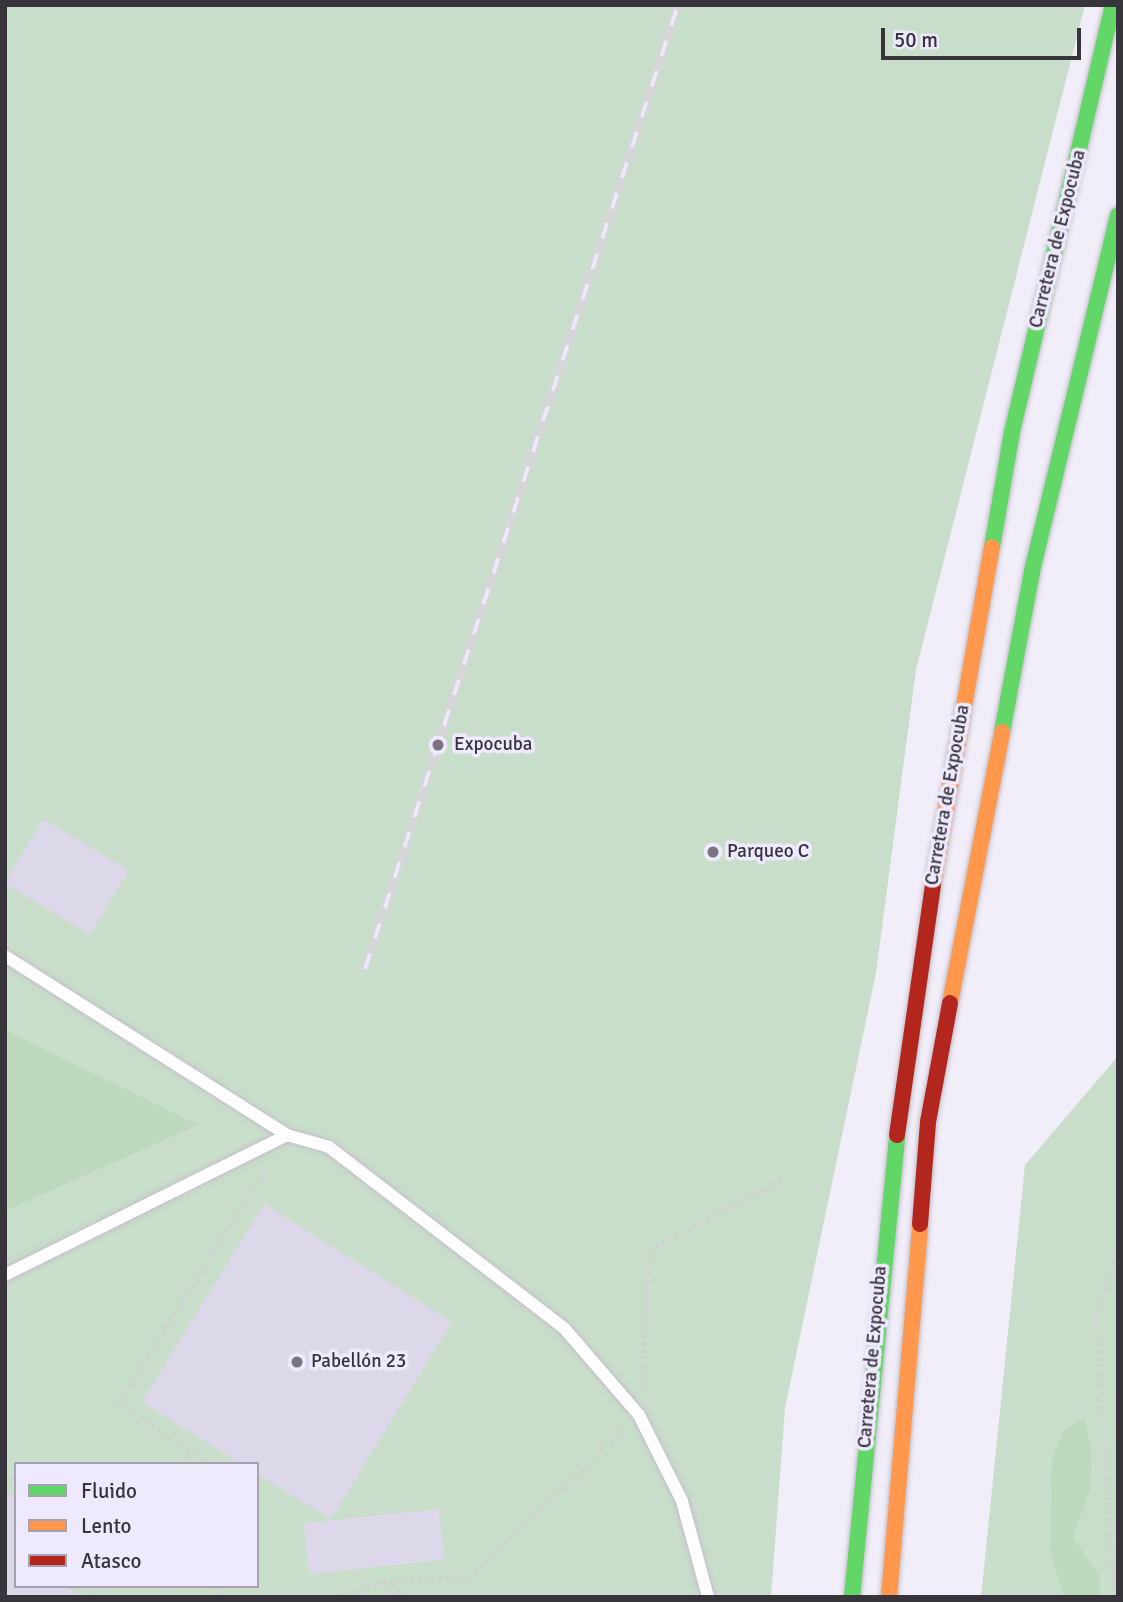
<!DOCTYPE html>
<html>
<head>
<meta charset="utf-8">
<style>
	body { margin:0 }
	#map { position:relative; width:1123px; height:1602px; overflow:hidden; background:#f1eef9; font-family:Signika,sans-serif }
	div>[style] { position:absolute }
	.green>* { inset:0; background:#c9deca }
	.forest>* { inset:0; background:#bed8be }
	.building>* { inset:0; background:#ddd7ea; transform-origin:0 0 }
	.path>* { height:4.5px; margin-top:-2.25px; transform-origin:0; background:repeating-linear-gradient(90deg,#d1cfd3 0 2px,transparent 0 7px) }
	.roads { filter:drop-shadow(0 0 2px #c1bfc8) drop-shadow(0 0 2px #c1bfc8) }
	.lane>* { height:12px; margin:-6px; padding:0 6px; transform-origin:6px; border-radius:6px; background:#fdfcfe }
	.fast>* { height:16px; margin:-8px; padding:0 8px; transform-origin:8px; border-radius:8px; background:#63d668 }
	.slow>* { height:16px; margin:-8px; padding:0 8px; transform-origin:8px; border-radius:8px; background:#ff974d }
	.jam>* { height:16px; margin:-8px; padding:0 8px; transform-origin:8px; border-radius:8px; background:#b3261e }
	.rail>* { height:8px; margin-top:-4px; transform-origin:0; background:repeating-linear-gradient(90deg,#efe9fe 0 16px,#d7d5d9 0 32px); box-sizing:border-box; border-block:2px solid #d7d5d9 }
	.dots>* { width:19px; height:19px; translate:-50% -50%; box-sizing:border-box; border:4px solid #efe9fe; border-radius:50% }
	span { translate:-50% -50%; white-space:nowrap; text-align:center; line-height:1.15; -webkit-text-stroke:7px #efe9fe; paint-order:stroke }
	.street-label { font-size:19px; color:#37343c }
	.poi-label { font-size:19px; color:#37343c }
	.left { translate:0 -50%; text-align:left }
	.frame { position:absolute; inset:0; border:7px solid #37343c; pointer-events:none }
	.legend { position:absolute; left:14px; top:1462px; width:245px; height:126px; box-sizing:border-box; background:#efe9fe; border:2px solid #a5a1b0; margin:0; padding:9px 12px; list-style:none; font-size:21px; color:#37343c }
	.legend li { display:flex; align-items:center; gap:14px; height:35px }
	.legend b { width:35px; border:2px solid #a5a1b0 }
	.scale { position:absolute; left:881px; top:28px; width:200px; height:32px; box-sizing:border-box; border:4px solid #37343c; border-top:0; padding-left:9px; font-size:21px; line-height:24px; white-space:nowrap; color:#37343c; -webkit-text-stroke:5px #efe9fe; paint-order:stroke }
</style>
</head>
<body>
<div id="map">
	<div class="green">
		<div style="clip-path:polygon(evenodd,5px 5px,1085px 5px,916px 670px,876px 973px,785px 1408px,771px 1597px,5px 1597px,5px 5px,16px 1464px,257px 1464px,257px 1586px,16px 1586px,16px 1464px)"></div>
		<div style="clip-path:polygon(1118px 1056px,1118px 1597px,981px 1597px,1025px 1165px)"></div>
	</div>
	<div class="forest">
		<div style="clip-path:polygon(5px 1030px,198px 1125px,5px 1211px)"></div>
		<div style="clip-path:polygon(1084px 1418px,1092px 1452px,1090px 1489px,1073px 1537px,1100px 1577px,1100px 1597px,1064px 1597px,1050px 1550px,1052px 1457px,1064px 1431px)"></div>
	</div>
	<div class="building">
		<div style="left:43px;top:819px;width:100px;height:75px;rotate:31deg"></div>
		<div style="clip-path:polygon(264px 1204px,452px 1322px,331px 1519px,257px 1474px,257px 1464px,241px 1464px,142px 1402px)"></div>
		<div style="clip-path:polygon(5px 1493px,16px 1500px,16px 1586px,65px 1586px,82px 1597px,5px 1597px)"></div>
		<div style="left:439px;top:1509px;width:51px;height:136px;rotate:84deg"></div>
	</div>
	<div class="path">
		<div style="left:641px;top:1387px;width:138px;rotate:-86.3deg"></div>
		<div style="left:650px;top:1249px;width:156px;rotate:-27.9deg"></div>
		<div style="left:180px;top:1464px;width:17px;rotate:-54deg"></div>
		<div style="left:213px;top:1464px;width:112px;rotate:-147.7deg"></div>
		<div style="left:118px;top:1404px;width:279px;rotate:-58deg"></div>
		<div style="left:5px;top:1476px;width:13px;rotate:32deg"></div>
		<div style="left:384px;top:1583px;width:28px;rotate:30deg"></div>
		<div style="left:217px;top:1586px;width:13px;rotate:61deg"></div>
		<div style="left:89px;top:1597px;width:14px;rotate:-54deg"></div>
		<div style="left:165px;top:1597px;width:13px;rotate:-58deg"></div>
		<div style="left:334px;top:1597px;width:51px;rotate:-17deg"></div>
		<div style="left:383px;top:1582px;width:87px;rotate:-3.3deg"></div>
		<div style="left:470px;top:1577px;width:215px;rotate:-43.9deg"></div>
		<div style="left:1114px;top:1597px;width:281px;rotate:-93.7deg"></div>
		<div style="left:1096px;top:1317px;width:73px;rotate:-72.6deg"></div>
	</div>
	<div class="roads">
		<div class="lane">
			<div style="left:5px;top:956px;width:334px;rotate:32.4deg"></div>
			<div style="left:287px;top:1135px;width:44px;rotate:15.9deg"></div>
			<div style="left:329px;top:1147px;width:297px;rotate:37.6deg"></div>
			<div style="left:564px;top:1328px;width:115px;rotate:49.2deg"></div>
			<div style="left:639px;top:1415px;width:96px;rotate:63.4deg"></div>
			<div style="left:682px;top:1501px;width:99px;rotate:74.8deg"></div>
			<div style="left:5px;top:1275px;width:315px;rotate:-26.4deg"></div>
		</div>
		<div class="fast">
			<div style="left:992px;top:547px;width:117px;rotate:-80.1deg"></div>
			<div style="left:1012px;top:432px;width:439px;rotate:-76.7deg"></div>
			<div style="left:1002px;top:732px;width:164px;rotate:-79.4deg"></div>
			<div style="left:1032px;top:571px;width:366px;rotate:-76.4deg"></div>
			<div style="left:852px;top:1597px;width:464px;rotate:-84.4deg"></div>
		</div>
		<div class="slow">
			<div style="left:933px;top:884px;width:342px;rotate:-80.1deg"></div>
			<div style="left:950px;top:1003px;width:276px;rotate:-79.1deg"></div>
			<div style="left:889px;top:1597px;width:374px;rotate:-85.2deg"></div>
		</div>
		<div class="jam">
			<div style="left:897px;top:1135px;width:254px;rotate:-81.8deg"></div>
			<div style="left:920px;top:1224px;width:102px;rotate:-85.5deg"></div>
			<div style="left:928px;top:1122px;width:121px;rotate:-79.5deg"></div>
		</div>
	</div>
	<div class="rail">
		<div style="left:365px;top:969px;width:1014px;rotate:-72.01deg"></div>
	</div>
	<div class="dots">
		<div style="left:438px;top:745px;background:#78757e"></div>
		<div style="left:713px;top:852px;background:#78757e"></div>
		<div style="left:297px;top:1362px;background:#78757e"></div>
	</div>
	<div class="street-label">
		<span style="left:1058px;top:239px;rotate:-76deg">Carretera de Expocuba</span>
		<span style="left:948px;top:795px;rotate:-80deg">Carretera de Expocuba</span>
		<span style="left:873px;top:1357px;rotate:-85deg">Carretera de Expocuba</span>
	</div>
	<div class="poi-label">
		<span class="left" style="left:454px;top:745px">Expocuba</span>
		<span class="left" style="left:727px;top:852px">Parqueo C</span>
		<span class="left" style="left:311px;top:1362px">Pabellón 23</span>
	</div>
	<div class="frame"></div>
	<ul class="legend">
	<li><b style="height:9px;background:#63d668"></b>Fluido</li>
	<li><b style="height:9px;background:#ff974d"></b>Lento</li>
	<li><b style="height:9px;background:#b3261e"></b>Atasco</li>
	</ul>
	<div class="scale">50 m</div>
</div>
</body>
</html>
